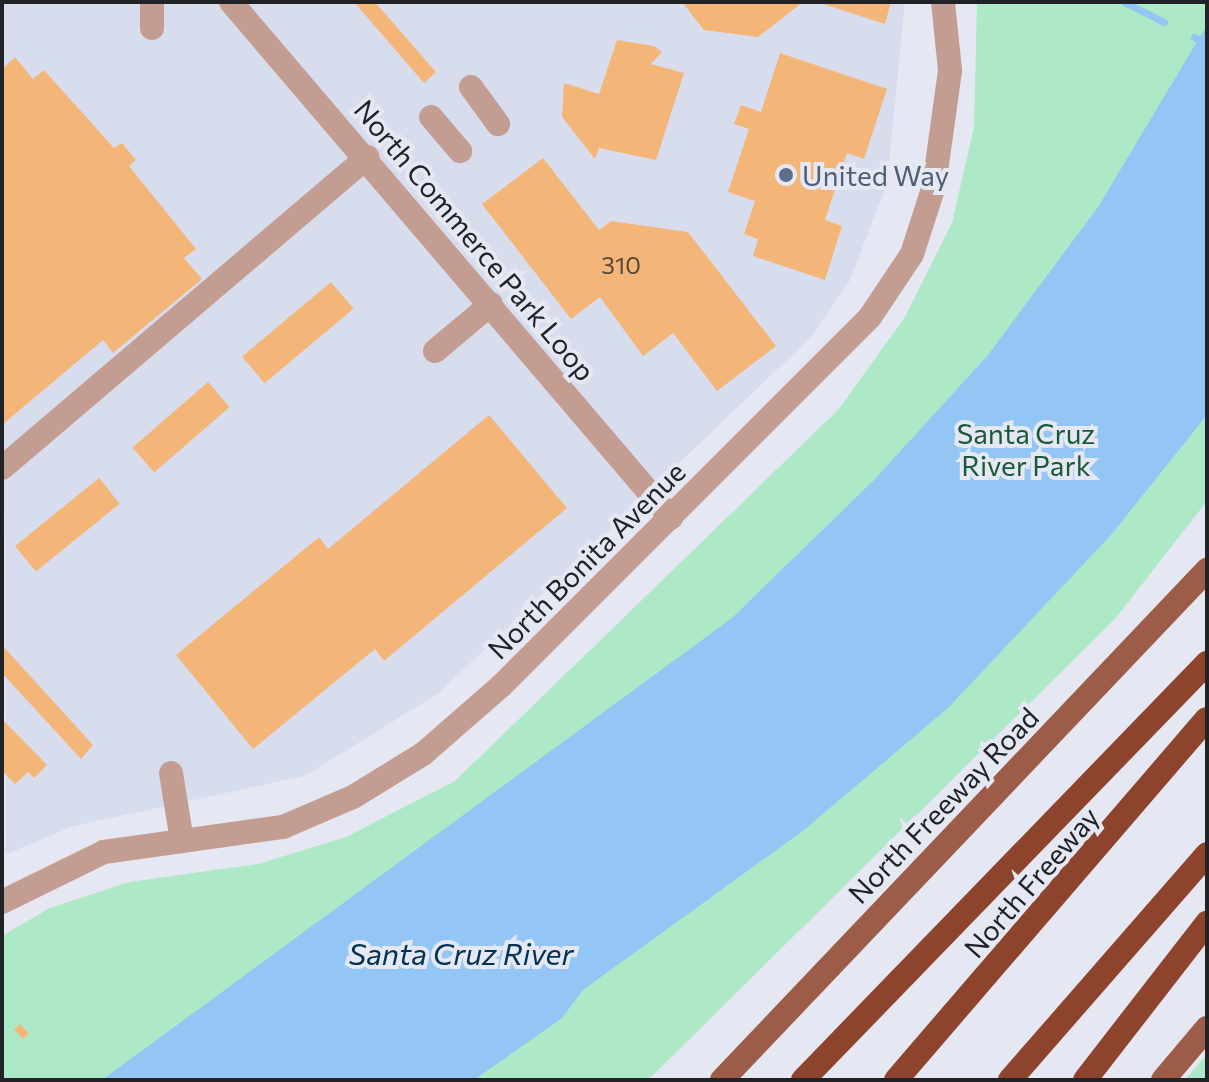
<!DOCTYPE html>
<html>
<head>
<meta charset="utf-8">
<style>
	body { margin:0 }
	#map { position:relative; width:1209px; height:1082px; overflow:hidden; background:#e5e8f2; font-family:Commissioner,sans-serif }
	div>[style] { position:absolute }
	.built>* { inset:0; background:#d8ddee }
	.green>* { inset:0; background:#ade9c7 }
	.water>* { inset:0; background:#93c6f5 }
	.stream>* { height:7px; margin:-3.5px; padding:0 3.5px; transform-origin:3.5px; border-radius:3.5px; background:#93c6f5 }
	.building>* { inset:0; background:#f4b678; transform-origin:0 0 }
	.minor>* { height:24px; margin:-12px; padding:0 12px; transform-origin:12px; border-radius:12px; background:#c39d91 }
	.major>* { height:24px; margin:-12px; padding:0 12px; transform-origin:12px; border-radius:12px; background:#9d5c47 }
	.highway>* { height:24px; margin:-12px; padding:0 12px; transform-origin:12px; border-radius:12px; background:#8e442c }
	.dots>* { width:22px; height:22px; translate:-50% -50%; box-sizing:border-box; border:4px solid #e5e8f2; border-radius:50% }
	span { translate:-50% -50%; white-space:nowrap; text-align:center; line-height:1.15; -webkit-text-stroke:8px #e5e8f2; paint-order:stroke }
	.number-label { font-size:24px; color:#56473a }
	.number-label span { -webkit-text-stroke-width:0 }
	.service-label { font-size:28px; color:#4e5e75 }
	.left { translate:0 -50%; text-align:left }
	.street-label { font-size:28px; color:#212226 }
	.park-label { font-size:28px; color:#18593b }
	.water-label { font-size:30px; color:#003156; font-style:italic }
	.frame { position:absolute; inset:0; border:4px solid #212226; pointer-events:none }
</style>
</head>
<body>
<div id="map">
	<div class="built">
		<div style="clip-path:polygon(2px 2px,905px 2px,887px 185px,849px 282px,811px 337px,439px 693px,305px 776px,74px 826px,6px 854px)"></div>
	</div>
	<div class="green">
		<div style="clip-path:polygon(977px 2px,1207px 2px,1207px 501px,1115px 619px,648px 1080px,2px 1080px,2px 936px,50px 908px,129px 882px,258px 864px,346px 837px,455px 781px,838px 410px,905px 317px,952px 223px,974px 127px)"></div>
		<div style="clip-path:polygon(1207px 1054px,1207px 1080px,1185px 1080px)"></div>
	</div>
	<div class="water">
		<div style="clip-path:polygon(1207px 25px,1207px 415px,1111px 535px,948px 708px,804px 830px,583px 990px,562px 1018px,474px 1080px,102px 1080px,732px 618px,875px 479px,988px 355px,1098px 207px)"></div>
	</div>
	<div class="stream">
		<div style="left:1124px;top:2px;width:45px;rotate:26.6deg"></div>
		<div style="left:1194px;top:37px;width:15px;rotate:28deg"></div>
	</div>
	<div class="building">
		<div style="clip-path:polygon(354px 2px,375px 2px,436px 72px,424px 83px)"></div>
		<div style="clip-path:polygon(682px 2px,803px 2px,758px 37px,704px 30px)"></div>
		<div style="clip-path:polygon(817px 2px,891px 2px,885px 24px)"></div>
		<div style="clip-path:polygon(617px 40px,654px 46px,662px 52px,651px 64px,684px 73px,656px 160px,599px 148px,595px 159px,562px 117px,564px 83px,599px 94px)"></div>
		<div style="clip-path:polygon(780px 53px,887px 89px,864px 159px,847px 153px,825px 220px,842px 226px,825px 280px,753px 256px,758px 239px,744px 234px,755px 201px,728px 192px,749px 129px,734px 124px,741px 105px,761px 112px)"></div>
		<div style="clip-path:polygon(15px 57px,33px 79px,44px 70px,114px 148px,122px 143px,136px 160px,129px 166px,196px 249px,184px 258px,202px 279px,113px 353px,103px 340px,2px 425px,2px 69px)"></div>
		<div style="clip-path:polygon(543px 158px,599px 230px,611px 221px,688px 232px,776px 346px,717px 391px,673px 333px,643px 356px,600px 297px,571px 319px,482px 204px)"></div>
		<div style="left:331px;top:282px;width:35px;height:116px;rotate:50deg"></div>
		<div style="left:208px;top:382px;width:33px;height:100px;rotate:49deg"></div>
		<div style="clip-path:polygon(489px 415px,567px 508px,384px 661px,375px 649px,253px 749px,176px 655px,319px 537px,328px 549px)"></div>
		<div style="left:99px;top:478px;width:33px;height:108px;rotate:51deg"></div>
		<div style="clip-path:polygon(2px 645px,93px 745px,81px 759px,2px 673px)"></div>
		<div style="clip-path:polygon(2px 719px,47px 765px,34px 778px,28px 772px,15px 784px,2px 771px)"></div>
		<div style="left:20px;top:1024px;width:13px;height:8px;rotate:48deg"></div>
	</div>
	<div class="minor">
		<div style="left:231px;top:2px;width:678px;rotate:49.55deg"></div>
		<div style="left:152px;top:28px;width:26px;rotate:-90deg"></div>
		<div style="left:471px;top:87px;width:46px;rotate:53.9deg"></div>
		<div style="left:431px;top:117px;width:45px;rotate:49.5deg"></div>
		<div style="left:435px;top:351px;width:73px;rotate:-40deg"></div>
		<div style="left:2px;top:468px;width:480px;rotate:-40.4deg"></div>
		<div style="left:171px;top:773px;width:69px;rotate:80.8deg"></div>
		<div style="left:2px;top:902px;width:114px;rotate:-26.1deg"></div>
		<div style="left:104px;top:852px;width:181px;rotate:-8deg"></div>
		<div style="left:283px;top:827px;width:76px;rotate:-23.2deg"></div>
		<div style="left:353px;top:797px;width:82px;rotate:-31.6deg"></div>
		<div style="left:423px;top:754px;width:103px;rotate:-41.1deg"></div>
		<div style="left:501px;top:686px;width:522px;rotate:-45deg"></div>
		<div style="left:870px;top:317px;width:76px;rotate:-56.3deg"></div>
		<div style="left:912px;top:254px;width:71px;rotate:-72.1deg"></div>
		<div style="left:934px;top:186px;width:117px;rotate:-82.1deg"></div>
		<div style="left:950px;top:70px;width:68px;rotate:-95.9deg"></div>
	</div>
	<div class="major">
		<div style="left:722px;top:1080px;width:704px;rotate:-46.44deg"></div>
		<div style="left:1163px;top:1080px;width:68px;rotate:-49.8deg"></div>
	</div>
	<div class="highway">
		<div style="left:803px;top:1080px;width:581px;rotate:-45.91deg"></div>
		<div style="left:896px;top:1080px;width:476px;rotate:-49.3deg"></div>
		<div style="left:1010px;top:1080px;width:300px;rotate:-48.9deg"></div>
		<div style="left:1085px;top:1080px;width:199px;rotate:-52.2deg"></div>
	</div>
	<div class="dots">
		<div style="left:786px;top:175px;background:#5c6f8a"></div>
	</div>
	<div class="number-label">
		<span style="left:621px;top:265px">310</span>
	</div>
	<div class="service-label">
		<span class="left" style="left:802px;top:175px">United Way</span>
	</div>
	<div class="street-label">
		<span style="left:475px;top:240px;rotate:50deg">North Commerce Park Loop</span>
		<span style="left:586px;top:560px;rotate:-45deg">North Bonita Avenue</span>
		<span style="left:943px;top:805px;rotate:-46deg">North Freeway Road</span>
		<span style="left:1031px;top:882px;rotate:-49deg">North Freeway</span>
	</div>
	<div class="park-label">
		<span style="left:1026px;top:449px">Santa Cruz<br>River Park</span>
	</div>
	<div class="water-label">
		<span style="left:461px;top:953px">Santa Cruz River</span>
	</div>
	<div class="frame"></div>
</div>
</body>
</html>
